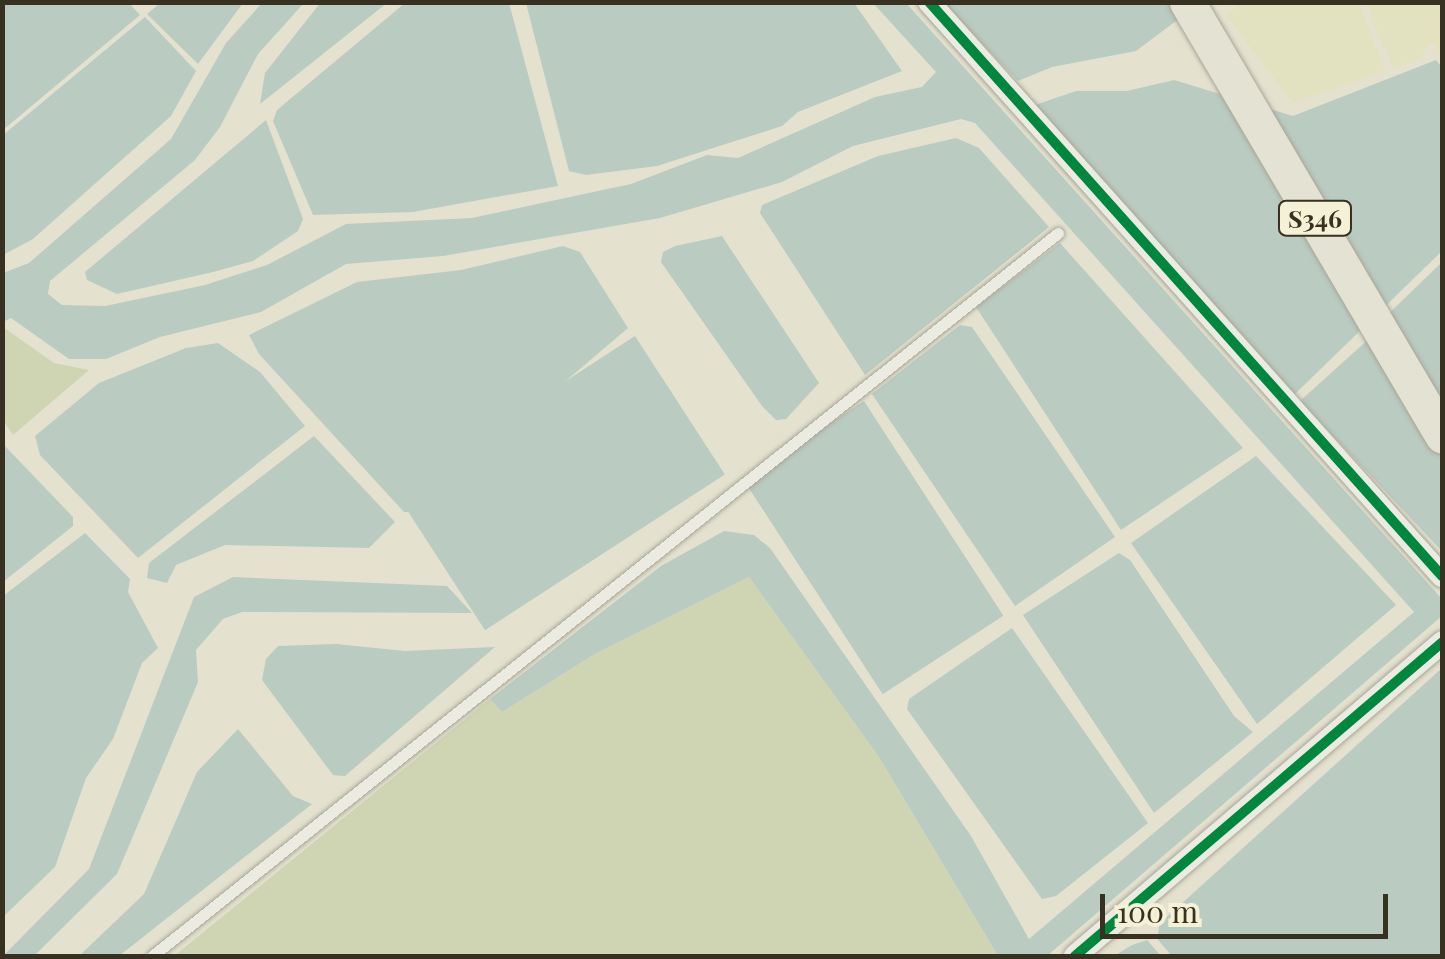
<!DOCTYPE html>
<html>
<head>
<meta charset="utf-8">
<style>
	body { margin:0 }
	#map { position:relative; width:1445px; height:959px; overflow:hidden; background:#e4e2cf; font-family:"Playfair Display",serif }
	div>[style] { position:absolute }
	.farmland>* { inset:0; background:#e3e2c0 }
	.green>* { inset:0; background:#cfd5b2 }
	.water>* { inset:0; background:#bacbc2; transform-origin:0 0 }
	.roads { filter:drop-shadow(0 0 2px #a9a698) drop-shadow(0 0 2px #a9a698) }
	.service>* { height:11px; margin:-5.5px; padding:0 5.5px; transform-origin:5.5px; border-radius:5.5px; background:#ecebe1 }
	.minor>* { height:22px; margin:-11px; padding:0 11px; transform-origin:11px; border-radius:11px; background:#ecebe1 }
	.primary>* { height:35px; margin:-17.5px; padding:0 17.5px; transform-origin:17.5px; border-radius:17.5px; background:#e4e2d2 }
	.cycleway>* { height:10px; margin:-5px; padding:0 5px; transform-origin:5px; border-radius:5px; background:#00873e }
	span { translate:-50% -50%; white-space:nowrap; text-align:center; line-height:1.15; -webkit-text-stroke:10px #f4f1d6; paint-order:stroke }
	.shield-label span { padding:2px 8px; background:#f4f1d6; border:2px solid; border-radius:8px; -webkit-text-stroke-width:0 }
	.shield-label { font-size:25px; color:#383020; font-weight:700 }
	.frame { position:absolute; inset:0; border:5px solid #383020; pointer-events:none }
	.scale { position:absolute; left:1100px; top:894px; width:288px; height:45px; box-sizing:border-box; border:5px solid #383020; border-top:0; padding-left:12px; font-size:30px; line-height:35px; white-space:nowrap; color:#383020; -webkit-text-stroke:8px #f4f1d6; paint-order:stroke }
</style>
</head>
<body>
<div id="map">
	<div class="farmland">
		<div style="clip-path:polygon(1240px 3px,1359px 3px,1385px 71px,1293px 103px,1226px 15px)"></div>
		<div style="clip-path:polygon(1365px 3px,1442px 3px,1442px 54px,1430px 42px,1420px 58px,1393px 68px)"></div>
	</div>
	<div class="green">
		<div style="clip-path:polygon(3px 327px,54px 363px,89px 370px,13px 435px,3px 420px)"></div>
		<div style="clip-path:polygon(749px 577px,879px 757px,998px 956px,174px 956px,490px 699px,502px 712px,595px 654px)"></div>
	</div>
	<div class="water">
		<div style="clip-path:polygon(3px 2px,129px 3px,140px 15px,3px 130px)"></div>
		<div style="clip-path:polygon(321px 2px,387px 3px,260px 104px,265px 73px)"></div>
		<div style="clip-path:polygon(160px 3px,160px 2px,243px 3px,198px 64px,147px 14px)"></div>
		<div style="clip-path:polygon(262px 3px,304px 3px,258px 54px,220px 127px,195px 160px,50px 281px,48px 294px,62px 305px,105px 306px,205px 285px,267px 265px,346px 224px,472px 218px,631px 184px,707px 155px,738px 158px,875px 97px,922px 87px,936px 72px,873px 3px,906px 3px,1442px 599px,1442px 616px,1047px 956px,998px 956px,879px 757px,749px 577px,595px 654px,502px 712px,490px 699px,661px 566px,724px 531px,754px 535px,770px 548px,971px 836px,1029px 939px,1414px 612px,975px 123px,961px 119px,853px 146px,782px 182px,660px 218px,443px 256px,346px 264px,261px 312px,160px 337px,106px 359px,69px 359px,11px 318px,3px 322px,3px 273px,29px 263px,171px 139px,226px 43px)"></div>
		<div style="clip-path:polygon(405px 3px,509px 3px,558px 186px,413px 212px,313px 215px,273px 121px,277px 110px)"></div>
		<div style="clip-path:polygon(526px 3px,854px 3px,902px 71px,798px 112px,782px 126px,657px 166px,586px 175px,569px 171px)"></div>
		<div style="clip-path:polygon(943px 3px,1200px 3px,1136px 51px,1052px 67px,1018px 81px)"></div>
		<div style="clip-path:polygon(145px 17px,196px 71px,171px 116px,33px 239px,3px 255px,3px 135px)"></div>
		<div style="clip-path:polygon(1436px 60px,1442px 67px,1442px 251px,1295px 394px,1035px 105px,1076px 91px,1127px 91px,1174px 80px,1293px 116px)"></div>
		<div style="clip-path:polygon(266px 120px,303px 219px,298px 231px,253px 261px,213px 272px,117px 294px,87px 280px,85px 272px)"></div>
		<div style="clip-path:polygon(956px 138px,979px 148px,1049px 227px,865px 375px,760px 213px,762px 205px,878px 156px)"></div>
		<div style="clip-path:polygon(722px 236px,819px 383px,786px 419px,776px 420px,762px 406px,661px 262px,663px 252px,675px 246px)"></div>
		<div style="clip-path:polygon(1060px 243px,1243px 448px,1121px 530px,976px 307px)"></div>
		<div style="clip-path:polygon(563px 246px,580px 252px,628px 328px,412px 512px,404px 512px,259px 354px,249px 335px,357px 282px,461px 270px)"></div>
		<div style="clip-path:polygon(1442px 262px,1442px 397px,1376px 326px)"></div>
		<div style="clip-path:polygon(960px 325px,972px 327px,1115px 537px,1015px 606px,872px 394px)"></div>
		<div style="left:635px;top:336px;width:165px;height:286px;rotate:57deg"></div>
		<div style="clip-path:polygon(1372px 336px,1442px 415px,1440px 549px,1300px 401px)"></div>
		<div style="clip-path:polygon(218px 343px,260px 372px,305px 426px,138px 558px,40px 455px,35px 436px,99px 383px,186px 348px)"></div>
		<div style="left:864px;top:401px;width:256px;height:144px;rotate:57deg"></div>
		<div style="clip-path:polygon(314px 436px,395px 522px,369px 548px,225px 545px,176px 565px,167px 583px,147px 578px,149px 563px)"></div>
		<div style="clip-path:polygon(3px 444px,73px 517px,73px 526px,3px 582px)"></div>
		<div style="clip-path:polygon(1256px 456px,1396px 605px,1257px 724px,1131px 543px)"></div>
		<div style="clip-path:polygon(85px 533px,130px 579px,128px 592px,158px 648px,142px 663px,113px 739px,86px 778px,55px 867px,3px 917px,3px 596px)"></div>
		<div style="clip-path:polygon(1119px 553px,1130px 560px,1234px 716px,1253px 732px,1154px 813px,1023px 615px)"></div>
		<div style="clip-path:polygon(233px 577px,447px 586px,472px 613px,242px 612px,223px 619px,196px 650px,198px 682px,117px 874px,34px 956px,3px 956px,89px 869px,194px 597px)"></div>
		<div style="clip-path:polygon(1012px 628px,1148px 823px,1056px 896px,1042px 899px,907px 709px,909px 699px)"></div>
		<div style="clip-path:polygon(336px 644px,405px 651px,495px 647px,345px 776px,333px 775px,262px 680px,266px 659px,278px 646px)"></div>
		<div style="clip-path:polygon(1442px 668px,1442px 956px,1172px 956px,1158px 940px,1159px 924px)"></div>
		<div style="clip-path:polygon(238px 729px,293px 796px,312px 804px,119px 956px,79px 956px,144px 894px,197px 772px)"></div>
		<div style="clip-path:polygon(1147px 940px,1161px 956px,1114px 956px,1132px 945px)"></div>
	</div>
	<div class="roads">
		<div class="service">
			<div style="left:152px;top:956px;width:1159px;rotate:-38.59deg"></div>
		</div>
		<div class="minor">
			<div style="left:929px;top:2px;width:770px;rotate:48.21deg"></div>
			<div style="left:1075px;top:956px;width:483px;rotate:-40.5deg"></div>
		</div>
		<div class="primary">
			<div style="left:1187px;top:2px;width:503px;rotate:59.51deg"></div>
		</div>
	</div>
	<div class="cycleway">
		<div style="left:929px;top:2px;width:770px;rotate:48.21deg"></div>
		<div style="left:1075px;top:956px;width:483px;rotate:-40.5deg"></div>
	</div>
	<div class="shield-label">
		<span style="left:1315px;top:218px">S346</span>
	</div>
	<div class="frame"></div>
	<div class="scale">100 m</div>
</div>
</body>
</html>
